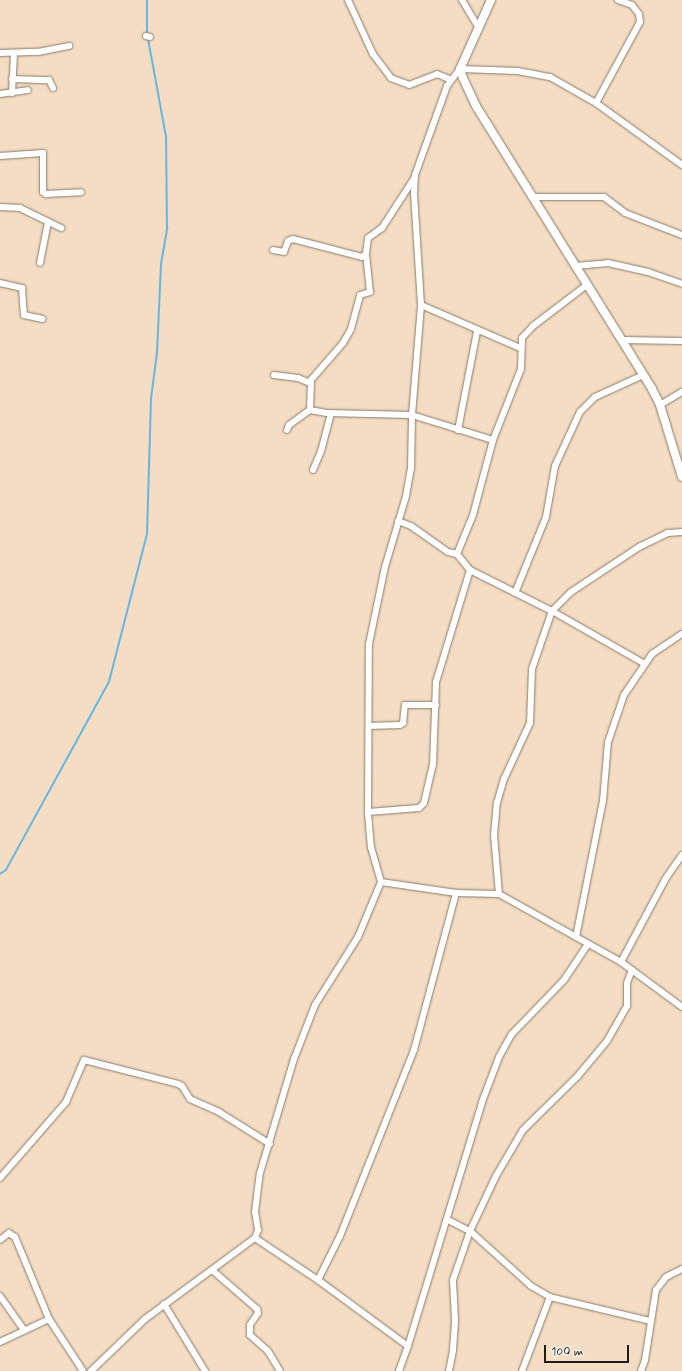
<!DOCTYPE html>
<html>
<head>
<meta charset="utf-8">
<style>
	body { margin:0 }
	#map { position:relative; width:682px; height:1371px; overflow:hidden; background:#f4ddc2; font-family:Mynerve,sans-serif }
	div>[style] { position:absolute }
	.stream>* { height:1.5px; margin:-0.75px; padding:0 0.75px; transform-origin:0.75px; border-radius:0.75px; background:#67b6e1 }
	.roads { filter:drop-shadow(0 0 1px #887c6f) drop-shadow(0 0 1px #887c6f) }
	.minor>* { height:6px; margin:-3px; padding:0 3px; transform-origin:3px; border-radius:3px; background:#fff }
	.tertiary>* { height:8px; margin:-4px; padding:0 4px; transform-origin:4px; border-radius:4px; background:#fff }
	span { translate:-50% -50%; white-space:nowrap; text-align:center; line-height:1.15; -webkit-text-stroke:3px #f7f3e8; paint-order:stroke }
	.scale { position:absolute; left:544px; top:1345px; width:85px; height:18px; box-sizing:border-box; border:2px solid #1c1c1c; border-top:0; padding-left:5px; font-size:12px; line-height:14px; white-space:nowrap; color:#1c1c1c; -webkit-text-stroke:3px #f7f3e8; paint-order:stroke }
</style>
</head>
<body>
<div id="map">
	<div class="stream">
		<div style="left:147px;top:33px;width:33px;rotate:-90deg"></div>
		<div style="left:0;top:874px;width:7px;rotate:-34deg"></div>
		<div style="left:6px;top:870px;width:214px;rotate:-61.3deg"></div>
		<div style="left:109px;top:682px;width:153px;rotate:-75.6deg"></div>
		<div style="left:147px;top:534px;width:135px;rotate:-88.3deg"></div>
		<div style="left:151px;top:399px;width:46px;rotate:-82.6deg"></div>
		<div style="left:157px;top:353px;width:89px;rotate:-87.4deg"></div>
		<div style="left:161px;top:264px;width:36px;rotate:-80deg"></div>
		<div style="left:167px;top:229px;width:92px;rotate:-90.6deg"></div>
		<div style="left:166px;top:137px;width:100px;rotate:-100.4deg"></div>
	</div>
	<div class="roads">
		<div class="minor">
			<div style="left:348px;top:0;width:60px;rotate:65.2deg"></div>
			<div style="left:373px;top:54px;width:30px;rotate:53deg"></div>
			<div style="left:391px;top:78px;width:19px;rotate:21deg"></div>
			<div style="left:409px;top:85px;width:30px;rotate:-21deg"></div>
			<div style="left:437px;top:74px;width:15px;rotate:23deg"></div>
			<div style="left:462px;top:0;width:31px;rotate:59deg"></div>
			<div style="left:146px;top:36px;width:4px;rotate:14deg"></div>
			<div style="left:0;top:53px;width:38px;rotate:-2deg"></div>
			<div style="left:38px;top:52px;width:32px;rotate:-11deg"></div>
			<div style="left:12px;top:79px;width:37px;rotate:2deg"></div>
			<div style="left:49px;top:80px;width:9px;rotate:63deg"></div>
			<div style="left:12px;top:93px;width:40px;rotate:-87.1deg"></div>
			<div style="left:0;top:94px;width:28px;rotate:-8deg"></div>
			<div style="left:596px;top:103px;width:92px;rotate:-61.5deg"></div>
			<div style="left:640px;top:22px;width:8px;rotate:-97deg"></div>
			<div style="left:639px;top:14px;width:11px;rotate:-128deg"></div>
			<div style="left:632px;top:5px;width:15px;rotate:-160deg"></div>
			<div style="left:0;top:156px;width:43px;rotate:-4deg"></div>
			<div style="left:43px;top:153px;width:39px;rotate:90deg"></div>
			<div style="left:43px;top:192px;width:4px;rotate:34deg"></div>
			<div style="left:46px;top:194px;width:35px;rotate:-3deg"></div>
			<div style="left:532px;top:197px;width:72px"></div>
			<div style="left:604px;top:197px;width:26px;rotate:37deg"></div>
			<div style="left:625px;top:213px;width:61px;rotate:21.1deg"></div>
			<div style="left:0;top:207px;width:20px;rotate:3deg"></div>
			<div style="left:20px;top:208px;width:46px;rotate:26deg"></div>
			<div style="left:273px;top:250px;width:11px;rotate:10deg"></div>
			<div style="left:284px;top:252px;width:12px;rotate:-70deg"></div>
			<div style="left:288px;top:241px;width:5px;rotate:-22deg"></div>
			<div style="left:293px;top:239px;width:71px;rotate:14.6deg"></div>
			<div style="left:362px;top:257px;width:5px;rotate:-37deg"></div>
			<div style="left:366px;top:254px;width:16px;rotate:-83deg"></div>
			<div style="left:368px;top:238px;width:17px;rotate:-36deg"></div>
			<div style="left:382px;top:228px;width:61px;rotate:-57.1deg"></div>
			<div style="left:40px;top:263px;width:42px;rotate:-79deg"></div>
			<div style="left:575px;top:266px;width:33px;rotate:-5deg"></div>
			<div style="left:608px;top:263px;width:41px;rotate:12.7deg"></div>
			<div style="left:648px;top:272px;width:36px;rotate:19deg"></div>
			<div style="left:0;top:283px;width:23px;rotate:13deg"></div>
			<div style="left:22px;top:288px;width:27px;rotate:86deg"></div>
			<div style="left:24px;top:315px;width:19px;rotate:12deg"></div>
			<div style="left:421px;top:305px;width:108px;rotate:23.5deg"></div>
			<div style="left:621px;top:340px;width:61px;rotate:0.9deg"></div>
			<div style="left:274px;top:375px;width:24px;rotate:7deg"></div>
			<div style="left:298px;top:378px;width:13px;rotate:23deg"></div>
			<div style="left:660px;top:405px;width:26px;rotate:-31deg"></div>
			<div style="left:310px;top:410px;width:17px;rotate:10deg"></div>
			<div style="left:327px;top:413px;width:85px;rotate:1.3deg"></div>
			<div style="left:412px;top:415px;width:85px;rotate:17.2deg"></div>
			<div style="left:287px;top:430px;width:5px;rotate:-68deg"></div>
			<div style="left:289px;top:425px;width:26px;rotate:-36deg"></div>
			<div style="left:310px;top:410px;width:30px;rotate:-88deg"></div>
			<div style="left:311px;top:380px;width:49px;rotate:-49.1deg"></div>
			<div style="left:343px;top:343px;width:16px;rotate:-60deg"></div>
			<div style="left:351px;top:329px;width:35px;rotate:-75deg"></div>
			<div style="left:360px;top:295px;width:10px;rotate:-17deg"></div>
			<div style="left:370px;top:292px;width:38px;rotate:-96deg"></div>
			<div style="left:458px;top:430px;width:101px;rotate:-79.1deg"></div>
			<div style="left:313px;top:470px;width:21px;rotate:-67deg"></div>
			<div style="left:321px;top:451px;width:39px;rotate:-75deg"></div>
			<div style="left:398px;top:521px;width:14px;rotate:21deg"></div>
			<div style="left:411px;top:526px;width:45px;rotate:35.1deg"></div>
			<div style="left:448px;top:552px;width:9px;rotate:13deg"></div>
			<div style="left:457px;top:554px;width:21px;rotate:51deg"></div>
			<div style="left:470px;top:570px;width:92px;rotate:26.6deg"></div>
			<div style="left:552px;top:611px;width:105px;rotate:29.7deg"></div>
			<div style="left:457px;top:554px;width:42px;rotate:-67.7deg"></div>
			<div style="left:473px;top:515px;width:78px;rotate:-75.1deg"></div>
			<div style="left:493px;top:440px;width:76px;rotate:-68.5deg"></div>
			<div style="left:521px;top:369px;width:31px;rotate:-88deg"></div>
			<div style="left:522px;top:338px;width:16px;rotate:-47deg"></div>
			<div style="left:533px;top:326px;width:69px;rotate:-37.4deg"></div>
			<div style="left:515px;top:593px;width:82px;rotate:-67.8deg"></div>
			<div style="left:546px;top:517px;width:52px;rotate:-80deg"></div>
			<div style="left:555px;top:466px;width:60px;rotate:-65.2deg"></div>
			<div style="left:580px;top:412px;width:21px;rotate:-45deg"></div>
			<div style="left:595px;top:397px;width:53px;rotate:-24.6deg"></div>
			<div style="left:369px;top:726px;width:31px;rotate:-2deg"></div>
			<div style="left:400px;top:725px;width:4px;rotate:-34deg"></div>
			<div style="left:403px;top:723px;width:18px;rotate:-84deg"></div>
			<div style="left:405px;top:705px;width:31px"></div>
			<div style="left:368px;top:812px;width:51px;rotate:-4.5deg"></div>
			<div style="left:419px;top:808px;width:7px;rotate:-45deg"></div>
			<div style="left:424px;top:803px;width:39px;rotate:-77deg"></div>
			<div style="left:433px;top:765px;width:83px;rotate:-87.9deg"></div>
			<div style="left:436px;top:682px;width:117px;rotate:-73.1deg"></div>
			<div style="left:381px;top:882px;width:76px;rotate:8.3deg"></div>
			<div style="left:456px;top:893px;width:43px;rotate:1.3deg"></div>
			<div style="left:499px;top:894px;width:140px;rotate:29.1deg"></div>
			<div style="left:621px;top:962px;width:76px;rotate:36.4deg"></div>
			<div style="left:499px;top:894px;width:59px;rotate:-94.8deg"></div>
			<div style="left:494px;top:835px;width:32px;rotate:-85deg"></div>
			<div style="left:497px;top:803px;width:25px;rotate:-74deg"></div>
			<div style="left:504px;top:779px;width:62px;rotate:-65.1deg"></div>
			<div style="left:530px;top:723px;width:54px;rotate:-87.9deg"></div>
			<div style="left:532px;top:669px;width:61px;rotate:-71deg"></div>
			<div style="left:552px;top:611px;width:27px;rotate:-45deg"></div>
			<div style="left:571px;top:592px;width:82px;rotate:-33.5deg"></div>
			<div style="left:639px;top:547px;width:32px;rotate:-26deg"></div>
			<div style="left:668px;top:533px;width:14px;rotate:-4deg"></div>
			<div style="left:576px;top:937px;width:139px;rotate:-78.8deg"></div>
			<div style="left:603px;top:801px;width:59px;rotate:-85.2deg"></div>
			<div style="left:608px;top:742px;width:50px;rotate:-71.2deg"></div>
			<div style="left:624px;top:695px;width:50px;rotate:-55.7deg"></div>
			<div style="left:652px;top:654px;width:36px;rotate:-34deg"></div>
			<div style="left:621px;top:962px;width:95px;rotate:-61.8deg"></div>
			<div style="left:666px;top:878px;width:28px;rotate:-55deg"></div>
			<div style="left:0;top:1178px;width:101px;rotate:-49deg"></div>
			<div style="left:66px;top:1102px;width:46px;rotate:-66.8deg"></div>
			<div style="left:84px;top:1060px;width:97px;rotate:14.3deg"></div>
			<div style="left:178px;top:1084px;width:4px;rotate:27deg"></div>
			<div style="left:182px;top:1086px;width:15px;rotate:58deg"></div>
			<div style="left:190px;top:1099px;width:32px;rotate:24deg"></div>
			<div style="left:219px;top:1112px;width:60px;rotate:32.1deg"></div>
			<div style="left:448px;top:1220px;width:25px;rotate:27deg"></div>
			<div style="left:470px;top:1231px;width:82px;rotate:42deg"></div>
			<div style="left:531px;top:1286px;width:22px;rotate:30deg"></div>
			<div style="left:550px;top:1297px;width:104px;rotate:13.4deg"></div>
			<div style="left:255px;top:1238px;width:76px;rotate:33.7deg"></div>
			<div style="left:318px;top:1280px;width:112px;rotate:36.3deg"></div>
			<div style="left:408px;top:1346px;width:27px;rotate:110deg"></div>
			<div style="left:0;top:1240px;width:11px;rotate:-38deg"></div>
			<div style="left:9px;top:1233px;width:7px;rotate:34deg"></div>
			<div style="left:15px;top:1237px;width:89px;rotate:67.5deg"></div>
			<div style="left:212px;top:1270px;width:60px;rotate:40.9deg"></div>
			<div style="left:257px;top:1309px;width:4px;rotate:76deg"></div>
			<div style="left:258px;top:1313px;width:14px;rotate:124deg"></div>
			<div style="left:250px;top:1325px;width:10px;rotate:90deg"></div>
			<div style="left:250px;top:1335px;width:24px;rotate:42deg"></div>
			<div style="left:268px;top:1351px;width:23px;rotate:59deg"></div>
			<div style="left:318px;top:1280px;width:49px;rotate:-63.4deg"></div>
			<div style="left:340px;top:1236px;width:200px;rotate:-68.3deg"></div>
			<div style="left:414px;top:1050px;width:163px;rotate:-75deg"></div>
			<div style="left:0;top:1296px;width:42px;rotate:54.8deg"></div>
			<div style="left:164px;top:1304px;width:79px;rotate:58.5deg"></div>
			<div style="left:0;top:1342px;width:54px;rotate:-25.1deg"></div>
			<div style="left:49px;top:1319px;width:62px;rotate:56.8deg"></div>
			<div style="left:408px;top:1346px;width:255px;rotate:-73.1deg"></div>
			<div style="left:482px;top:1102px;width:48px;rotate:-69.3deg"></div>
			<div style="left:499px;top:1057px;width:26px;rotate:-61deg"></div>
			<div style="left:512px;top:1034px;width:75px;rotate:-46.1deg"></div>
			<div style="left:564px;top:980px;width:43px;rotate:-56.3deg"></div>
			<div style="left:91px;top:1371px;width:75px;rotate:-43.9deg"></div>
			<div style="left:145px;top:1319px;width:137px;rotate:-36.4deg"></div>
			<div style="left:255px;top:1238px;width:9px;rotate:-69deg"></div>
			<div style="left:258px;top:1230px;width:18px;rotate:-99deg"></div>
			<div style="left:255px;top:1212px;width:39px;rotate:-83deg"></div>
			<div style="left:260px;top:1173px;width:119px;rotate:-73.4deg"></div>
			<div style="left:294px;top:1059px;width:58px;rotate:-68.7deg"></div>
			<div style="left:315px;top:1005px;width:80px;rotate:-57.7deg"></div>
			<div style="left:358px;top:937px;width:60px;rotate:-67.3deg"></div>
			<div style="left:381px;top:882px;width:35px;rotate:-106deg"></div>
			<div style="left:371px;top:848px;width:36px;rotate:-95deg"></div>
			<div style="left:368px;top:812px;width:168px;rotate:-89.7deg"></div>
			<div style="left:369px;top:644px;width:79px;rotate:-78.3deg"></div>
			<div style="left:385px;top:567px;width:74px;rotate:-73.5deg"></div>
			<div style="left:406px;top:496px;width:27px;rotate:-80deg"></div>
			<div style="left:411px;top:469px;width:54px;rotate:-88.9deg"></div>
			<div style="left:412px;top:415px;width:110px;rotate:-85.3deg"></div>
			<div style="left:421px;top:305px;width:112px;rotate:-93.6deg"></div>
			<div style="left:414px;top:193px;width:18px;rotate:-87deg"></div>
			<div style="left:415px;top:175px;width:95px;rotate:-70.2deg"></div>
			<div style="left:447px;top:86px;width:21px;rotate:-53deg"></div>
			<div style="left:460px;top:69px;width:58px;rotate:2deg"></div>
			<div style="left:518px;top:71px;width:33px;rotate:11deg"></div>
			<div style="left:550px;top:77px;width:53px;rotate:29.5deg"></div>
			<div style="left:596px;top:103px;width:106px;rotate:35.8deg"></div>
			<div style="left:449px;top:1371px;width:21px;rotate:-79deg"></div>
			<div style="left:453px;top:1350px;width:30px;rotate:-86deg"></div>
			<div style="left:455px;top:1320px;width:40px;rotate:-92.9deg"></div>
			<div style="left:453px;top:1280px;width:52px;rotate:-70.9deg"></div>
			<div style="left:470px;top:1231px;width:61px;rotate:-64.7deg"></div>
			<div style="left:496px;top:1176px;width:53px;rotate:-59.6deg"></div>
			<div style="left:523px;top:1130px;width:76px;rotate:-44.5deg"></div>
			<div style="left:577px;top:1077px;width:47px;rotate:-50.2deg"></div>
			<div style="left:607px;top:1041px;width:40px;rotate:-60.3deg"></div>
			<div style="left:627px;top:1006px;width:23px;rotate:-90deg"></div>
			<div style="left:627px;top:983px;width:14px;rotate:-69deg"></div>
			<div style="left:522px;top:1371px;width:79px;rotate:-69.3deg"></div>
			<div style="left:641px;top:1371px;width:12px;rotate:-70deg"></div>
			<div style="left:645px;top:1360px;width:71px;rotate:-81.1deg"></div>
			<div style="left:656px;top:1290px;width:16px;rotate:-52deg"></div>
			<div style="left:666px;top:1277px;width:18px;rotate:-27deg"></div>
		</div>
		<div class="tertiary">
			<div style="left:491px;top:0;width:76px;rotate:114.2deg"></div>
			<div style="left:460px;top:69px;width:9px;rotate:72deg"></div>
			<div style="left:463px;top:78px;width:31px;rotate:65deg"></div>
			<div style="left:476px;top:106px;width:333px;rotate:58.1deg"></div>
			<div style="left:652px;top:389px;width:18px;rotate:63deg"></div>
			<div style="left:660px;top:405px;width:75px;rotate:73deg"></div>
		</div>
	</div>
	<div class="scale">100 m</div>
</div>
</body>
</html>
